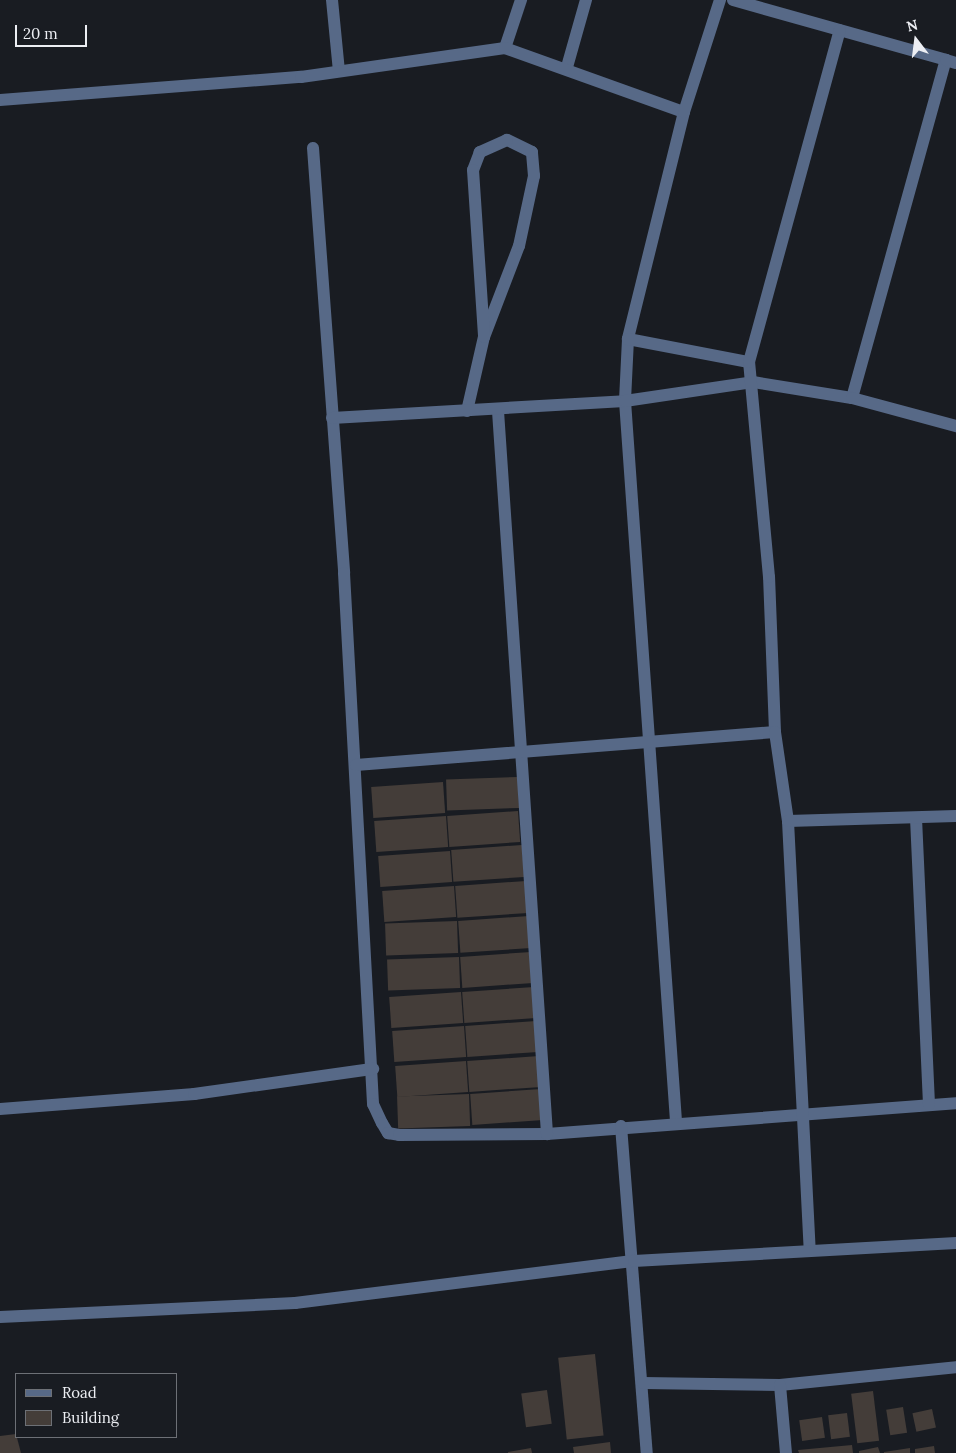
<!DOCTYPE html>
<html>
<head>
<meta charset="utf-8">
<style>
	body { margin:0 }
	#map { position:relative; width:956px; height:1453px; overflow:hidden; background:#191c22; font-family:Lora,serif }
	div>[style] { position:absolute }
	.building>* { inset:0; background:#443d39; transform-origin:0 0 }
	.minor>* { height:12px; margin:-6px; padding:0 6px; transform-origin:6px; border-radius:6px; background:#576987 }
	span { translate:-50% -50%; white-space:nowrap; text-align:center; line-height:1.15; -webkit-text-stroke:4.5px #191c22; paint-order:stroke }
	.legend { position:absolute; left:15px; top:1373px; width:162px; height:65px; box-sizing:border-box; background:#191c22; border:1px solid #6d7076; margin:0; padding:6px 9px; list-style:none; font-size:15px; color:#eceef3 }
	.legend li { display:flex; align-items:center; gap:10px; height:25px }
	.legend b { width:25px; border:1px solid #6d7076 }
	.north { position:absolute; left:891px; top:15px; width:50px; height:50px; -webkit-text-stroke:4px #191c22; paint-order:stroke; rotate:345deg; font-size:14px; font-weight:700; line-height:20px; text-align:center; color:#eceef3 }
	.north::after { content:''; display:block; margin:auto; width:18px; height:22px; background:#eceef3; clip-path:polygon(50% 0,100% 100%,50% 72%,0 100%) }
	.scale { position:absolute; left:15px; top:25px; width:72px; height:22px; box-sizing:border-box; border:2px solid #eceef3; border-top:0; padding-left:6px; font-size:15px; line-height:18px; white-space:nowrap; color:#eceef3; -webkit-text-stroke:4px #191c22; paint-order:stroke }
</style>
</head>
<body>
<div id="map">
	<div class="building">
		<div style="left:518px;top:777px;width:31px;height:72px;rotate:88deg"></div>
		<div style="left:443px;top:782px;width:31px;height:72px;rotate:86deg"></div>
		<div style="left:518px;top:811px;width:31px;height:71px;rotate:86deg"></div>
		<div style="left:446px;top:816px;width:31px;height:72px;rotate:86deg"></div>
		<div style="left:522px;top:845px;width:32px;height:71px;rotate:86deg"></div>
		<div style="left:450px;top:851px;width:31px;height:72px;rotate:86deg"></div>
		<div style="left:526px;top:881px;width:32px;height:71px;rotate:86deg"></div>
		<div style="left:454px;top:886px;width:31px;height:72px;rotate:86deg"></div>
		<div style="left:529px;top:916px;width:32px;height:71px;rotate:86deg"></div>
		<div style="left:457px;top:921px;width:32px;height:72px;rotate:88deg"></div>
		<div style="left:531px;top:952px;width:31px;height:71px;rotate:86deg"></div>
		<div style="left:459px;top:957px;width:31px;height:72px;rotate:88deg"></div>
		<div style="left:534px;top:987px;width:31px;height:72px;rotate:86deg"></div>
		<div style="left:461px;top:992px;width:31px;height:72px;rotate:86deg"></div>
		<div style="left:536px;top:1021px;width:31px;height:71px;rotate:86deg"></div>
		<div style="left:464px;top:1026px;width:31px;height:72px;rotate:86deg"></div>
		<div style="left:539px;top:1056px;width:31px;height:72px;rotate:86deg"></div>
		<div style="left:466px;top:1061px;width:31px;height:71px;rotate:86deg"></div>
		<div style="left:541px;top:1089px;width:31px;height:71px;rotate:86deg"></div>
		<div style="left:469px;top:1094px;width:32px;height:72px;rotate:88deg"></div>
		<div style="left:595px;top:1354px;width:82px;height:37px;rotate:84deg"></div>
		<div style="left:547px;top:1390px;width:34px;height:26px;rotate:82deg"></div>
		<div style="left:873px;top:1391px;width:50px;height:22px;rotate:83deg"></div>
		<div style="left:903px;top:1407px;width:26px;height:17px;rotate:81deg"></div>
		<div style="left:932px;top:1409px;width:19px;height:20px;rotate:78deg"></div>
		<div style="left:847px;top:1413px;width:24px;height:19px;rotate:83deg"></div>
		<div style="left:822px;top:1417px;width:21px;height:23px;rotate:82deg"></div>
		<div style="clip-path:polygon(16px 1434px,21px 1453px,0 1453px,0 1436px)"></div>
		<div style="clip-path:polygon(610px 1442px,611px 1453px,574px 1453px,573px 1447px)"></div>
		<div style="clip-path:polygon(852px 1445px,853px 1453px,799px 1453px,798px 1450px)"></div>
		<div style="clip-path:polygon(934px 1446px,935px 1453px,915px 1453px,915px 1449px)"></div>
		<div style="clip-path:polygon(878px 1447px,880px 1453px,859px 1453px,859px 1451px)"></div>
		<div style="clip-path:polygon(531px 1448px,532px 1453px,508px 1453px,508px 1452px)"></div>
		<div style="clip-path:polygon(910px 1448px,910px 1453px,884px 1453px,884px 1452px)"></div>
	</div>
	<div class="minor">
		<div style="left:332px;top:0;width:71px;rotate:84.4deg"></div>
		<div style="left:733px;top:0;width:221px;rotate:15.7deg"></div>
		<div style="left:505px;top:48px;width:51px;rotate:-71.6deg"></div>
		<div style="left:567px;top:67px;width:70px;rotate:-74.2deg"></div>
		<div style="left:0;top:100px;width:302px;rotate:-4.4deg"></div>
		<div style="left:301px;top:77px;width:206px;rotate:-8.1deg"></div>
		<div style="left:505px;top:48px;width:190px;rotate:19.7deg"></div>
		<div style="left:684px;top:112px;width:234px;rotate:103.9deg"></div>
		<div style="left:628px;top:339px;width:62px;rotate:92.8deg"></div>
		<div style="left:625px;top:401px;width:723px;rotate:85.95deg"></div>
		<div style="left:684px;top:112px;width:118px;rotate:-72.2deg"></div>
		<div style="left:313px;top:148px;width:426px;rotate:85.8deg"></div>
		<div style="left:344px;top:573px;width:532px;rotate:86.87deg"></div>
		<div style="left:373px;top:1104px;width:21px;rotate:65deg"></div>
		<div style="left:382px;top:1123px;width:12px;rotate:59deg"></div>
		<div style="left:388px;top:1133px;width:11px;rotate:10deg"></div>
		<div style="left:399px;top:1135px;width:148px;rotate:-0.4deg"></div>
		<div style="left:547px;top:1134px;width:410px;rotate:-4.3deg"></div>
		<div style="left:628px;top:339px;width:123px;rotate:10.8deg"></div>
		<div style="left:852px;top:398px;width:351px;rotate:-74.5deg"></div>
		<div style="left:946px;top:60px;width:10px;rotate:17deg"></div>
		<div style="left:467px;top:411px;width:76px;rotate:-77.1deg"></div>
		<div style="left:484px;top:337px;width:97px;rotate:-69deg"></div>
		<div style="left:519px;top:246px;width:72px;rotate:-77.9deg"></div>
		<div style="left:534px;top:176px;width:24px;rotate:-95deg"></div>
		<div style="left:532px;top:152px;width:28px;rotate:-154deg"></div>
		<div style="left:507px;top:140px;width:30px;rotate:156deg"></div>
		<div style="left:480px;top:152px;width:19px;rotate:111deg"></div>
		<div style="left:473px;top:170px;width:167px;rotate:86.2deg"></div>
		<div style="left:498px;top:411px;width:725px;rotate:86.12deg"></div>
		<div style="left:332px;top:418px;width:293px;rotate:-3.3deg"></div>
		<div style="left:625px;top:401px;width:129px;rotate:-8.4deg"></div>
		<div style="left:753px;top:382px;width:100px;rotate:9.2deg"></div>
		<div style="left:852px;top:398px;width:108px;rotate:15.1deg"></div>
		<div style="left:775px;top:732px;width:155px;rotate:-92.2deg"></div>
		<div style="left:769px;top:577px;width:216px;rotate:-95.3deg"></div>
		<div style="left:749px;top:362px;width:344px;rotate:-74.7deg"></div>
		<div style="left:356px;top:765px;width:420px;rotate:-4.5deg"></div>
		<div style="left:775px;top:732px;width:90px;rotate:81.7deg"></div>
		<div style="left:788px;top:821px;width:430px;rotate:87.1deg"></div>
		<div style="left:916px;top:818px;width:287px;rotate:87.4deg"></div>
		<div style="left:788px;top:821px;width:168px;rotate:-1.7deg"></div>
		<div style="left:0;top:1109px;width:195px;rotate:-4.4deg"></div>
		<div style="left:194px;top:1094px;width:181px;rotate:-8deg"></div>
		<div style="left:621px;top:1126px;width:328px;rotate:85.5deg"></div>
		<div style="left:0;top:1317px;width:295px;rotate:-2.7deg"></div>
		<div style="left:295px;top:1303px;width:342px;rotate:-7.1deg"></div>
		<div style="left:634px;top:1261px;width:323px;rotate:-3.2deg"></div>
		<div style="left:643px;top:1383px;width:137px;rotate:0.8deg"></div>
		<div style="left:780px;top:1385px;width:177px;rotate:-5.8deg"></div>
		<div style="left:780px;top:1385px;width:68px;rotate:85deg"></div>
	</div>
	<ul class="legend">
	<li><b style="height:6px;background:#576987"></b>Road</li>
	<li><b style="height:14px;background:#443d39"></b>Building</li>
	</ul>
	<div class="north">N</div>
	<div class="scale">20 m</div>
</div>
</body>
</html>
